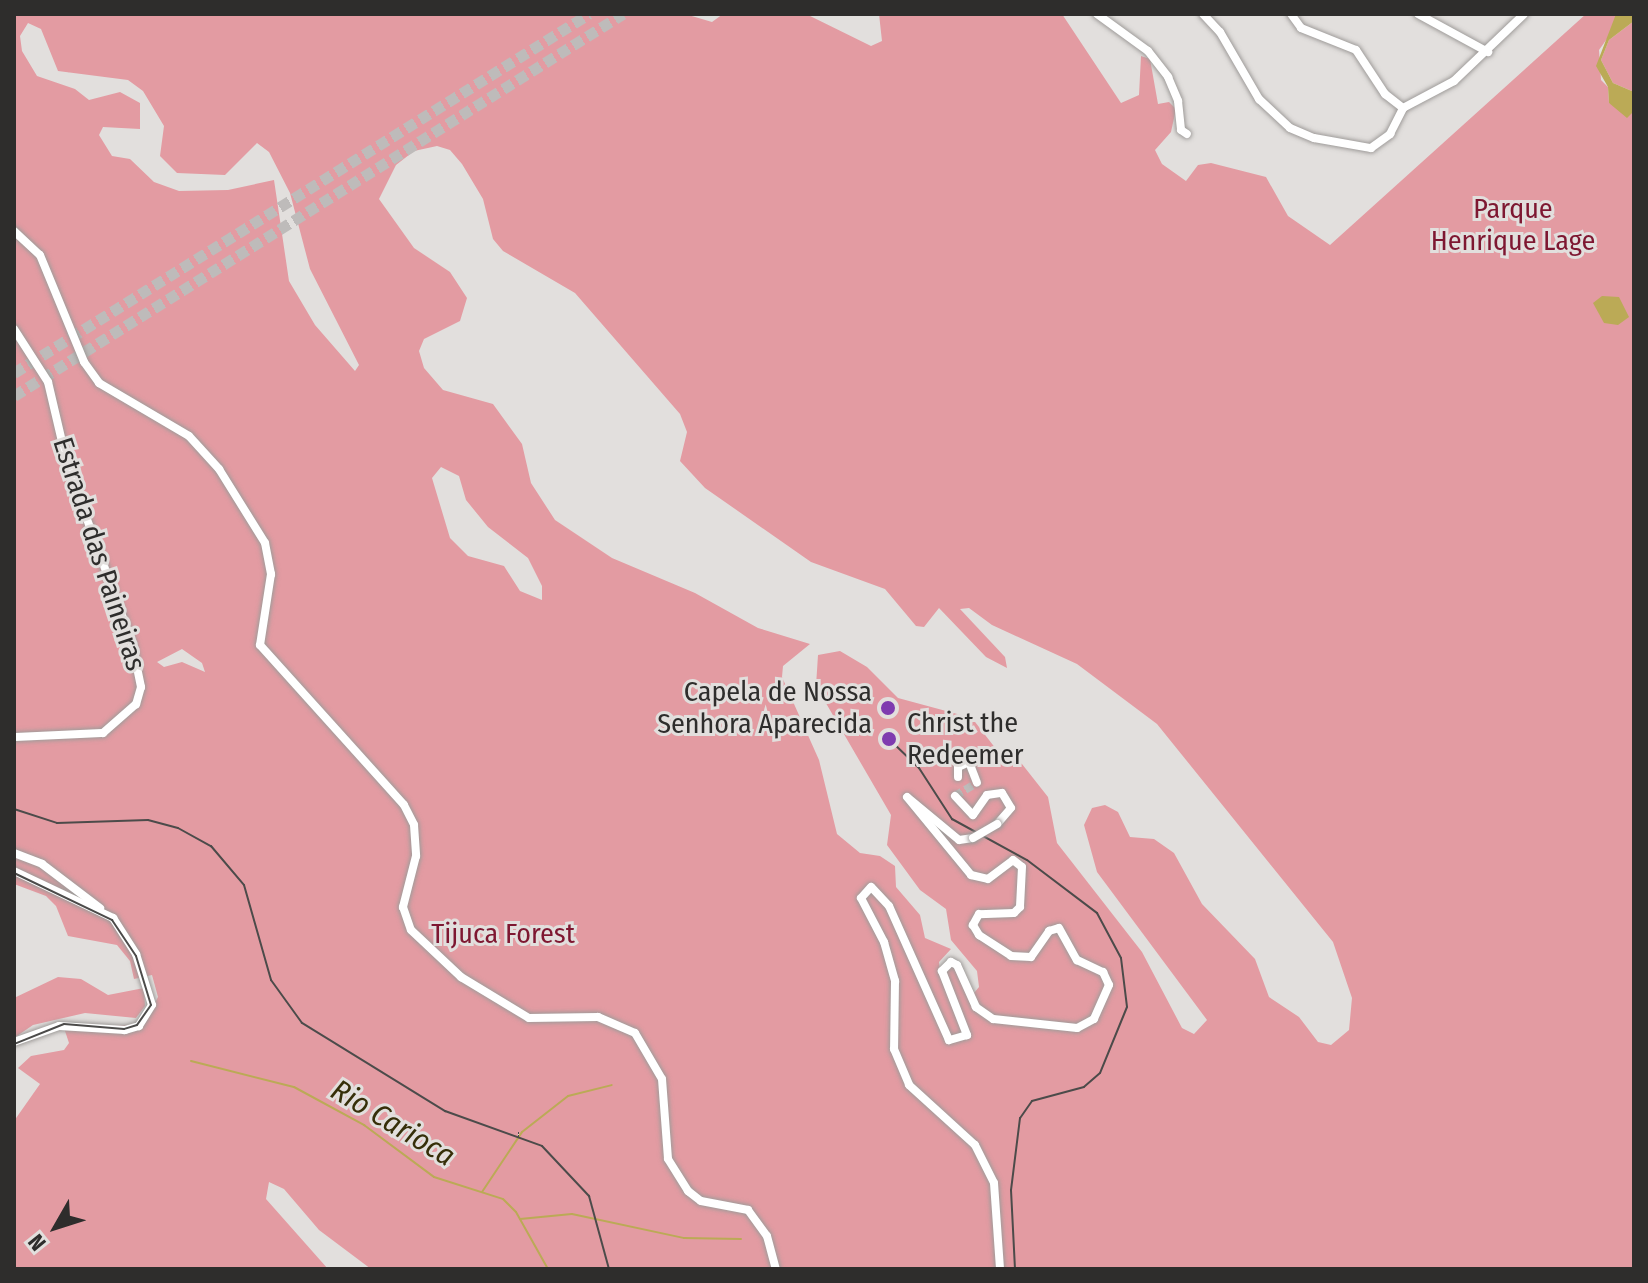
<!DOCTYPE html>
<html>
<head>
<meta charset="utf-8">
<style>
	body { margin:0 }
	#map { position:relative; width:1648px; height:1283px; overflow:hidden; background:#e2dfdd; font-family:"Fira Sans Condensed",sans-serif }
	div>[style] { position:absolute }
	.green>* { inset:0; background:#e39ba2 }
	.water>* { inset:0; background:#bbaa56 }
	.stream>* { height:2px; margin:-1px; padding:0 1px; transform-origin:1px; border-radius:1px; background:#bbaa56 }
	.minor-tunnel>* { height:8px; margin-top:-4px; transform-origin:0; background:repeating-linear-gradient(90deg,#bebbba 0 8px,transparent 0 12px) }
	.highway-tunnel>* { height:11px; margin-top:-5.5px; transform-origin:0; background:repeating-linear-gradient(90deg,#bebbba 0 11px,transparent 0 16.5px) }
	.roads { filter:drop-shadow(0 0 2px #9f9c9a) drop-shadow(0 0 2px #9f9c9a) }
	.minor>* { height:8px; margin:-4px; padding:0 4px; transform-origin:4px; border-radius:4px; background:#fff }
	.tram>* { height:2px; margin:-1px; padding:0 1px; transform-origin:1px; border-radius:1px; background:#4c4b4a }
	.rail>* { height:5px; margin-top:-2.5px; transform-origin:0; background:repeating-linear-gradient(90deg,#e2dfdd 0 6px,#4c4b4a 0 12px); box-sizing:border-box; border-block:2px solid #4c4b4a }
	.bridges { filter:drop-shadow(0 0 2px #9f9c9a) drop-shadow(0 0 2px #9f9c9a) }
	.minor-bridge>* { height:8px; margin:-4px; padding:0 4px; transform-origin:4px; border-radius:4px; background:#fff }
	.dots>* { width:22px; height:22px; translate:-50% -50%; box-sizing:border-box; border:4px solid #e2dfdd; border-radius:50% }
	span { translate:-50% -50%; white-space:nowrap; text-align:center; line-height:1.15; -webkit-text-stroke:6px #e2dfdd; paint-order:stroke }
	.park-label { font-size:28px; color:#7e1731 }
	.street-label { font-size:28px; color:#2e2d2c }
	.poi-label { font-size:28px; color:#2e2d2c }
	.right { translate:-100% -50%; text-align:right }
	.left { translate:0 -50%; text-align:left }
	.water-label { font-size:30px; color:#362f09; font-style:italic }
	.frame { position:absolute; inset:0; border:16px solid #2e2d2c; pointer-events:none }
	.north { position:absolute; left:16px; top:1187px; width:80px; height:80px; -webkit-text-stroke:6px #e2dfdd; paint-order:stroke; rotate:231deg; font-size:22px; font-weight:700; line-height:32px; text-align:center; color:#2e2d2c }
	.north::after { content:''; display:block; margin:auto; width:28px; height:36px; background:#2e2d2c; clip-path:polygon(50% 0,100% 100%,50% 72%,0 100%) }
</style>
</head>
<body>
<div id="map">
	<div class="green">
		<div style="clip-path:polygon(evenodd,14px 14px,685px 14px,712px 22px,723px 14px,806px 14px,871px 46px,882px 41px,879px 14px,1062px 14px,1121px 103px,1139px 95px,1141px 56px,1150px 59px,1158px 104px,1169px 102px,1176px 109px,1171px 132px,1155px 150px,1162px 164px,1186px 181px,1198px 165px,1211px 163px,1266px 177px,1288px 216px,1330px 245px,1586px 14px,1616px 14px,1614px 29px,1599px 50px,1601px 80px,1608px 87px,1609px 103px,1634px 111px,1634px 1269px,371px 1269px,319px 1230px,284px 1189px,269px 1182px,266px 1199px,328px 1269px,14px 1269px,14px 1121px,40px 1084px,18px 1068px,31px 1056px,64px 1050px,69px 1043px,64px 1028px,144px 1024px,158px 997px,152px 975px,134px 979px,130px 961px,117px 945px,68px 936px,56px 906px,46px 896px,14px 884px,14px 14px,28px 23px,41px 29px,58px 71px,128px 80px,143px 91px,164px 126px,160px 156px,177px 173px,225px 175px,257px 143px,269px 152px,290px 193px,310px 269px,359px 365px,355px 371px,315px 325px,289px 281px,274px 180px,228px 190px,179px 191px,154px 182px,130px 159px,112px 156px,99px 135px,103px 127px,140px 129px,140px 103px,120px 92px,89px 100px,75px 89px,37px 76px,22px 51px,20px 36px,28px 23px,14px 14px,437px 146px,450px 150px,462px 164px,483px 199px,493px 239px,503px 251px,575px 293px,680px 414px,687px 432px,680px 461px,705px 488px,811px 562px,885px 589px,916px 626px,924px 627px,939px 608px,986px 657px,1007px 668px,1005px 657px,960px 609px,969px 608px,992px 625px,1077px 664px,1157px 724px,1333px 942px,1352px 998px,1349px 1030px,1331px 1045px,1318px 1042px,1299px 1017px,1269px 997px,1255px 959px,1202px 904px,1174px 853px,1154px 839px,1130px 837px,1118px 812px,1105px 805px,1092px 808px,1084px 825px,1097px 872px,1207px 1020px,1194px 1034px,1182px 1028px,1142px 952px,1057px 843px,1048px 797px,1022px 764px,996px 749px,972px 718px,898px 698px,867px 667px,840px 651px,818px 655px,816px 686px,891px 815px,887px 845px,920px 890px,946px 909px,951px 940px,977px 971px,979px 987px,974px 993px,953px 966px,940px 972px,939px 962px,951px 949px,925px 938px,920px 915px,896px 887px,895px 866px,880px 856px,860px 853px,837px 834px,819px 760px,782px 677px,783px 666px,810px 644px,758px 628px,695px 593px,612px 558px,555px 520px,531px 483px,522px 444px,493px 404px,443px 390px,424px 368px,419px 351px,424px 339px,460px 321px,467px 298px,450px 272px,414px 248px,379px 199px,396px 165px,414px 151px,437px 146px,14px 14px,441px 467px,459px 476px,466px 500px,488px 527px,528px 558px,542px 586px,542px 600px,520px 591px,504px 566px,468px 556px,450px 538px,432px 478px,441px 467px,14px 14px,182px 649px,202px 663px,205px 672px,182px 662px,164px 667px,157px 662px,182px 649px)"></div>
		<div style="clip-path:polygon(1634px 21px,1634px 92px,1613px 83px,1601px 60px,1609px 40px)"></div>
		<div style="clip-path:polygon(58px 977px,81px 979px,108px 995px,144px 988px,145px 1006px,136px 1018px,85px 1013px,33px 1025px,14px 1038px,14px 998px)"></div>
	</div>
	<div class="water">
		<div style="clip-path:polygon(1616px 14px,1634px 14px,1634px 21px,1609px 40px,1601px 60px,1613px 83px,1634px 92px,1634px 111px,1627px 118px,1609px 103px,1608px 87px,1596px 66px)"></div>
		<div style="clip-path:polygon(1602px 296px,1619px 297px,1629px 317px,1618px 325px,1604px 323px,1593px 303px)"></div>
	</div>
	<div class="stream">
		<div style="left:191px;top:1061px;width:106px;rotate:14.2deg"></div>
		<div style="left:294px;top:1087px;width:80px;rotate:28.5deg"></div>
		<div style="left:364px;top:1125px;width:87px;rotate:36.6deg"></div>
		<div style="left:434px;top:1177px;width:72px;rotate:17.7deg"></div>
		<div style="left:503px;top:1199px;width:18px;rotate:45deg"></div>
		<div style="left:516px;top:1212px;width:65px;rotate:60.7deg"></div>
		<div style="left:482px;top:1192px;width:72px;rotate:-56.3deg"></div>
		<div style="left:522px;top:1132px;width:58px;rotate:-38deg"></div>
		<div style="left:568px;top:1096px;width:45px;rotate:-14deg"></div>
		<div style="left:520px;top:1219px;width:52px;rotate:-5.5deg"></div>
		<div style="left:572px;top:1214px;width:115px;rotate:12.1deg"></div>
		<div style="left:684px;top:1238px;width:57px;rotate:1deg"></div>
	</div>
	<div class="minor-tunnel">
		<div style="left:955px;top:796px;width:26px;rotate:-31deg"></div>
	</div>
	<div class="highway-tunnel">
		<div style="left:14px;top:373px;width:678px;rotate:-31.98deg"></div>
		<div style="left:14px;top:396px;width:719px;rotate:-32.1deg"></div>
	</div>
	<div class="roads">
		<div class="minor">
			<div style="left:1097px;top:14px;width:63px;rotate:36deg"></div>
			<div style="left:1148px;top:51px;width:33px;rotate:52deg"></div>
			<div style="left:1168px;top:77px;width:26px;rotate:67deg"></div>
			<div style="left:1178px;top:101px;width:29px;rotate:84deg"></div>
			<div style="left:1181px;top:130px;width:7px;rotate:34deg"></div>
			<div style="left:1203px;top:14px;width:25px;rotate:47deg"></div>
			<div style="left:1220px;top:32px;width:78px;rotate:59.8deg"></div>
			<div style="left:1259px;top:99px;width:42px;rotate:43.1deg"></div>
			<div style="left:1290px;top:128px;width:26px;rotate:23deg"></div>
			<div style="left:1314px;top:138px;width:58px;rotate:10deg"></div>
			<div style="left:1371px;top:148px;width:24px;rotate:-36deg"></div>
			<div style="left:1390px;top:134px;width:29px;rotate:-63deg"></div>
			<div style="left:1291px;top:14px;width:17px;rotate:54deg"></div>
			<div style="left:1301px;top:28px;width:59px;rotate:21.8deg"></div>
			<div style="left:1356px;top:50px;width:53px;rotate:56.6deg"></div>
			<div style="left:1385px;top:94px;width:23px;rotate:38deg"></div>
			<div style="left:1403px;top:108px;width:58px;rotate:-27.9deg"></div>
			<div style="left:1454px;top:81px;width:97px;rotate:-43.7deg"></div>
			<div style="left:1418px;top:14px;width:80px;rotate:28.5deg"></div>
			<div style="left:14px;top:231px;width:35px;rotate:43deg"></div>
			<div style="left:40px;top:255px;width:116px;rotate:67.6deg"></div>
			<div style="left:84px;top:362px;width:26px;rotate:54deg"></div>
			<div style="left:99px;top:383px;width:104px;rotate:30.5deg"></div>
			<div style="left:189px;top:436px;width:45px;rotate:47.7deg"></div>
			<div style="left:219px;top:469px;width:87px;rotate:58.1deg"></div>
			<div style="left:265px;top:543px;width:32px;rotate:79deg"></div>
			<div style="left:271px;top:574px;width:72px;rotate:98.8deg"></div>
			<div style="left:260px;top:645px;width:215px;rotate:48deg"></div>
			<div style="left:404px;top:805px;width:22px;rotate:63deg"></div>
			<div style="left:414px;top:825px;width:31px;rotate:86deg"></div>
			<div style="left:416px;top:856px;width:53px;rotate:104.3deg"></div>
			<div style="left:403px;top:907px;width:24px;rotate:71deg"></div>
			<div style="left:411px;top:930px;width:69px;rotate:43.2deg"></div>
			<div style="left:461px;top:977px;width:79px;rotate:31.1deg"></div>
			<div style="left:529px;top:1018px;width:69px;rotate:-0.8deg"></div>
			<div style="left:598px;top:1017px;width:40px;rotate:23.4deg"></div>
			<div style="left:635px;top:1033px;width:53px;rotate:59.6deg"></div>
			<div style="left:662px;top:1079px;width:80px;rotate:85.7deg"></div>
			<div style="left:668px;top:1159px;width:38px;rotate:58deg"></div>
			<div style="left:688px;top:1191px;width:16px;rotate:38deg"></div>
			<div style="left:701px;top:1201px;width:48px;rotate:10.8deg"></div>
			<div style="left:748px;top:1210px;width:32px;rotate:54deg"></div>
			<div style="left:767px;top:1236px;width:34px;rotate:75deg"></div>
			<div style="left:14px;top:329px;width:63px;rotate:57.3deg"></div>
			<div style="left:48px;top:382px;width:87px;rotate:76.8deg"></div>
			<div style="left:68px;top:467px;width:187px;rotate:70deg"></div>
			<div style="left:132px;top:643px;width:45px;rotate:78.4deg"></div>
			<div style="left:141px;top:687px;width:18px;rotate:106deg"></div>
			<div style="left:136px;top:704px;width:44px;rotate:138.7deg"></div>
			<div style="left:103px;top:733px;width:89px;rotate:177.4deg"></div>
			<div style="left:958px;top:777px;width:10px;rotate:-90deg"></div>
			<div style="left:958px;top:767px;width:12px;rotate:-24deg"></div>
			<div style="left:969px;top:762px;width:22px;rotate:69deg"></div>
			<div style="left:955px;top:796px;width:26px;rotate:47deg"></div>
			<div style="left:973px;top:815px;width:24px;rotate:-55deg"></div>
			<div style="left:987px;top:795px;width:15px;rotate:-8deg"></div>
			<div style="left:1002px;top:793px;width:17px;rotate:59deg"></div>
			<div style="left:1011px;top:808px;width:21px;rotate:131deg"></div>
			<div style="left:973px;top:838px;width:14px;rotate:172deg"></div>
			<div style="left:959px;top:840px;width:67px;rotate:-140.4deg"></div>
			<div style="left:907px;top:797px;width:101px;rotate:50.6deg"></div>
			<div style="left:971px;top:875px;width:17px;rotate:13deg"></div>
			<div style="left:988px;top:879px;width:31px;rotate:-37deg"></div>
			<div style="left:1013px;top:860px;width:11px;rotate:38deg"></div>
			<div style="left:1022px;top:867px;width:40px;rotate:92.9deg"></div>
			<div style="left:1020px;top:907px;width:8px;rotate:135deg"></div>
			<div style="left:1014px;top:913px;width:35px;rotate:178deg"></div>
			<div style="left:979px;top:914px;width:13px;rotate:119deg"></div>
			<div style="left:973px;top:925px;width:12px;rotate:59deg"></div>
			<div style="left:979px;top:935px;width:38px;rotate:33deg"></div>
			<div style="left:1011px;top:956px;width:20px;rotate:3deg"></div>
			<div style="left:1031px;top:957px;width:32px;rotate:-55deg"></div>
			<div style="left:1049px;top:931px;width:10px;rotate:-17deg"></div>
			<div style="left:1059px;top:928px;width:37px;rotate:61deg"></div>
			<div style="left:1077px;top:960px;width:29px;rotate:25deg"></div>
			<div style="left:1103px;top:972px;width:14px;rotate:65deg"></div>
			<div style="left:1109px;top:985px;width:37px;rotate:114deg"></div>
			<div style="left:1094px;top:1019px;width:19px;rotate:152deg"></div>
			<div style="left:1077px;top:1028px;width:84px;rotate:-173.9deg"></div>
			<div style="left:993px;top:1019px;width:21px;rotate:-145deg"></div>
			<div style="left:976px;top:1007px;width:46px;rotate:-114.3deg"></div>
			<div style="left:957px;top:965px;width:7px;rotate:-153deg"></div>
			<div style="left:951px;top:962px;width:13px;rotate:135deg"></div>
			<div style="left:942px;top:971px;width:69px;rotate:68.7deg"></div>
			<div style="left:967px;top:1035px;width:19px;rotate:164deg"></div>
			<div style="left:949px;top:1040px;width:147px;rotate:-114.1deg"></div>
			<div style="left:889px;top:906px;width:26px;rotate:-133deg"></div>
			<div style="left:871px;top:887px;width:15px;rotate:132deg"></div>
			<div style="left:861px;top:898px;width:50px;rotate:62.4deg"></div>
			<div style="left:884px;top:942px;width:41px;rotate:74.2deg"></div>
			<div style="left:895px;top:981px;width:68px;rotate:90.8deg"></div>
			<div style="left:894px;top:1049px;width:39px;rotate:67deg"></div>
			<div style="left:909px;top:1085px;width:89px;rotate:42.3deg"></div>
			<div style="left:975px;top:1145px;width:42px;rotate:63.4deg"></div>
			<div style="left:994px;top:1183px;width:86px;rotate:86deg"></div>
			<div style="left:14px;top:853px;width:30px;rotate:21deg"></div>
			<div style="left:42px;top:864px;width:73px;rotate:37.2deg"></div>
			<div style="left:14px;top:871px;width:110px;rotate:25.4deg"></div>
			<div style="left:113px;top:918px;width:43px;rotate:57.4deg"></div>
			<div style="left:136px;top:954px;width:53px;rotate:72.6deg"></div>
			<div style="left:152px;top:1005px;width:25px;rotate:122deg"></div>
			<div style="left:139px;top:1026px;width:15px;rotate:164deg"></div>
			<div style="left:125px;top:1030px;width:66px;rotate:-176.5deg"></div>
			<div style="left:59px;top:1026px;width:48px;rotate:160.4deg"></div>
		</div>
	</div>
	<div class="tram">
		<div style="left:889px;top:739px;width:42px;rotate:44deg"></div>
		<div style="left:919px;top:768px;width:61px;rotate:57.1deg"></div>
		<div style="left:952px;top:819px;width:85px;rotate:28.7deg"></div>
		<div style="left:1027px;top:860px;width:88px;rotate:37.1deg"></div>
		<div style="left:1097px;top:913px;width:51px;rotate:61.9deg"></div>
		<div style="left:1121px;top:958px;width:49px;rotate:83deg"></div>
		<div style="left:1127px;top:1007px;width:71px;rotate:112.2deg"></div>
		<div style="left:1100px;top:1073px;width:21px;rotate:139deg"></div>
		<div style="left:1084px;top:1087px;width:54px;rotate:164.9deg"></div>
		<div style="left:1032px;top:1101px;width:21px;rotate:125deg"></div>
		<div style="left:1020px;top:1118px;width:73px;rotate:97.1deg"></div>
		<div style="left:1011px;top:1190px;width:79px;rotate:87.1deg"></div>
		<div style="left:14px;top:809px;width:45px;rotate:18deg"></div>
		<div style="left:57px;top:823px;width:91px;rotate:-1.9deg"></div>
		<div style="left:148px;top:820px;width:31px;rotate:15deg"></div>
		<div style="left:178px;top:828px;width:38px;rotate:29deg"></div>
		<div style="left:211px;top:846px;width:51px;rotate:49.8deg"></div>
		<div style="left:244px;top:885px;width:99px;rotate:74.1deg"></div>
		<div style="left:271px;top:980px;width:53px;rotate:54.2deg"></div>
		<div style="left:302px;top:1023px;width:168px;rotate:31.6deg"></div>
		<div style="left:445px;top:1111px;width:103px;rotate:19.8deg"></div>
		<div style="left:542px;top:1146px;width:69px;rotate:46.8deg"></div>
		<div style="left:589px;top:1196px;width:76px;rotate:74.7deg"></div>
		<div style="left:14px;top:873px;width:109px;rotate:25.6deg"></div>
		<div style="left:112px;top:920px;width:43px;rotate:56.3deg"></div>
		<div style="left:136px;top:956px;width:51px;rotate:73deg"></div>
		<div style="left:151px;top:1005px;width:24px;rotate:125deg"></div>
		<div style="left:137px;top:1025px;width:14px;rotate:163deg"></div>
		<div style="left:124px;top:1029px;width:60px;rotate:-175.2deg"></div>
		<div style="left:64px;top:1024px;width:54px;rotate:158.2deg"></div>
	</div>
	<div class="rail">
		<div style="left:518px;top:1134px;width:1px"></div>
	</div>
	<div class="bridges">
		<div class="minor-bridge">
			<div style="left:973px;top:838px;width:28px;rotate:-30deg"></div>
		</div>
	</div>
	<div class="dots">
		<div style="left:888px;top:708px;background:#7f3baf"></div>
		<div style="left:889px;top:739px;background:#7f3baf"></div>
	</div>
	<div class="park-label">
		<span style="left:1513px;top:225px">Parque<br>Henrique Lage</span>
		<span style="left:503px;top:934px">Tijuca Forest</span>
	</div>
	<div class="street-label">
		<span style="left:99px;top:554px;rotate:72deg">Estrada das Paineiras</span>
	</div>
	<div class="poi-label">
		<span class="right" style="left:872px;top:708px">Capela de Nossa<br>Senhora Aparecida</span>
		<span class="left" style="left:907px;top:739px">Christ the<br>Redeemer</span>
	</div>
	<div class="water-label">
		<span style="left:393px;top:1123px;rotate:31deg">Rio Carioca</span>
	</div>
	<div class="frame"></div>
	<div class="north">N</div>
</div>
</body>
</html>
